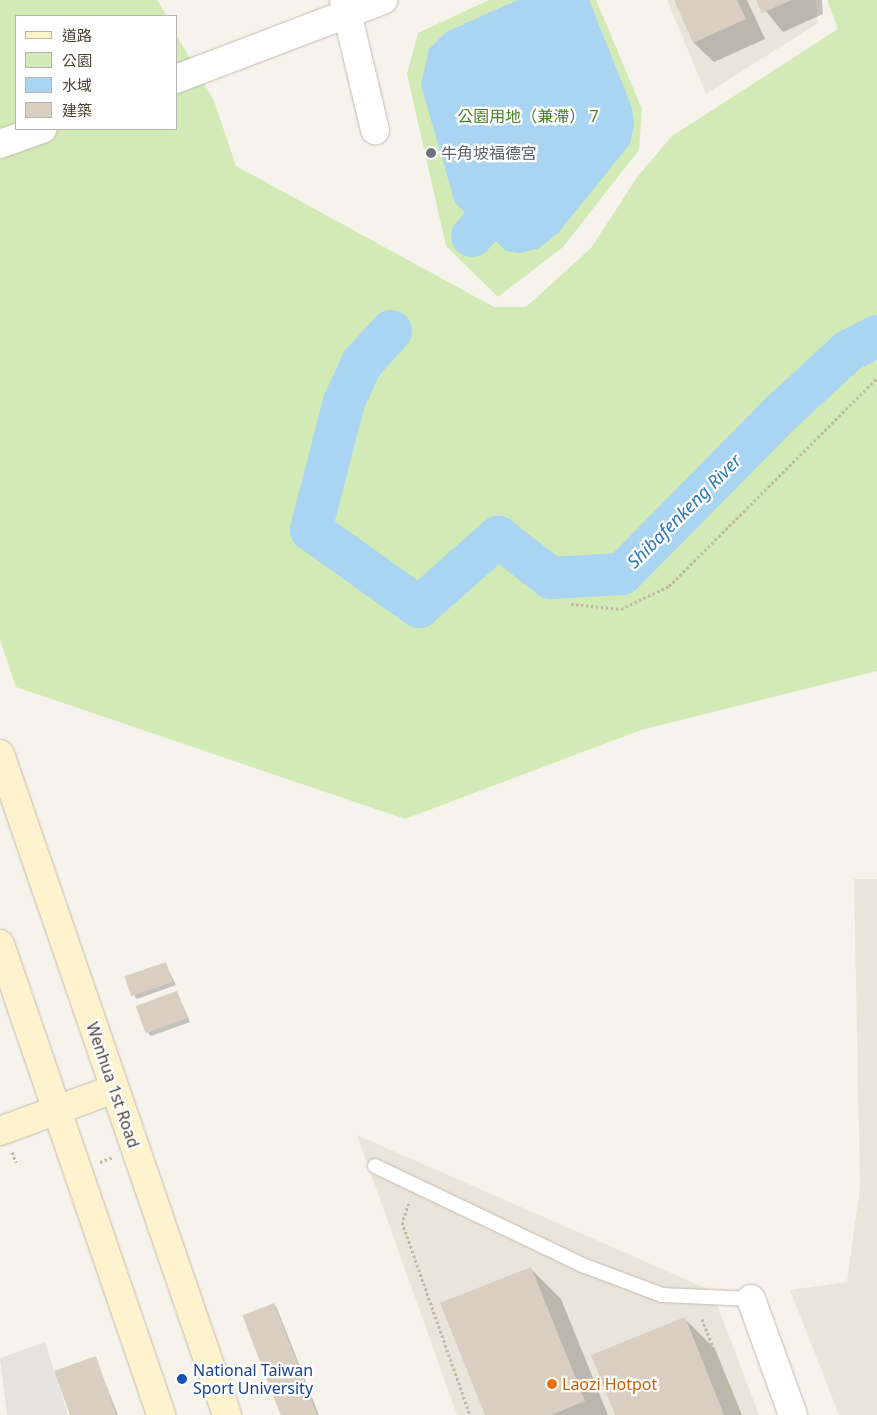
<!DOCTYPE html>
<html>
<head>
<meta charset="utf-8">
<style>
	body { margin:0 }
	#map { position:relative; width:877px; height:1415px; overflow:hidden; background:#f6f3ec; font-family:"Noto Sans","Noto Sans TC",sans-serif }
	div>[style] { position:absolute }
	.residential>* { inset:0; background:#eae5da }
	.green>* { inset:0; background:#d2eab5 }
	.parking>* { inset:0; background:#e5e3e0 }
	.water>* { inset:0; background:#a9d4f2 }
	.shadow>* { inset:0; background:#0003 }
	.river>* { height:42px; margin:-21px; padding:0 21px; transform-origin:21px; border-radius:21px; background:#a9d4f2 }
	.building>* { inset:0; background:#d8cfc1; transform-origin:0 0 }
	.path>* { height:3px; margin-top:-1.5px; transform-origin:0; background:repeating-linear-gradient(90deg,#c4b79f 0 2.5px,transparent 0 5px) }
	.roads { filter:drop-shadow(0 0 1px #c2bbae) drop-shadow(0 0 1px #c2bbae) }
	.lane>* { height:14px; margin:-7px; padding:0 7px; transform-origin:7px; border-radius:7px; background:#fff }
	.street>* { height:28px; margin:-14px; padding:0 14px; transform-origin:14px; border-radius:14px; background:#fff }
	.secondary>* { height:28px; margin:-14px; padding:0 14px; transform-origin:14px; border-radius:14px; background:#fff3cd }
	.dots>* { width:14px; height:14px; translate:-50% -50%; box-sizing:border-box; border:2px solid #fff; border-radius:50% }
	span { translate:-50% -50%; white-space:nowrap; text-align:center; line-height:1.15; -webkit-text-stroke:4.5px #fff; paint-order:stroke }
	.park-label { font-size:16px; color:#4a7f2a }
	.worship-label { font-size:16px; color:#5b616d }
	.left { translate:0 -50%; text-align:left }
	.street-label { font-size:16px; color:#4b4439 }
	.transit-label { font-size:16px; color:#164399 }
	.food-label { font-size:16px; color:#c56008 }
	.water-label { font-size:18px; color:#2e7ab2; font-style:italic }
	.legend { position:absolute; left:15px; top:15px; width:162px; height:115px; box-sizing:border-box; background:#fff; border:1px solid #b7b4b0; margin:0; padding:6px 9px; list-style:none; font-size:15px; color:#4b4439 }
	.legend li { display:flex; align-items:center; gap:10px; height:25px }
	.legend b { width:25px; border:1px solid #b7b4b0 }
</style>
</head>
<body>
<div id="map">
	<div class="residential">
		<div style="clip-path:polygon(667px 0,816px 0,818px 23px,706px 94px)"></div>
		<div style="clip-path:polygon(854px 879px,877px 879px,877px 1415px,839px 1415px,790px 1290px,847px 1282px,860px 1187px)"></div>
		<div style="clip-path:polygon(357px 1135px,712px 1291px,759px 1415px,457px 1415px)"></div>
	</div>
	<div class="green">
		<div style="clip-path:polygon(0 0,157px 0,167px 16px,16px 16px,16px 129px,176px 129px,176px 34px,214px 101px,236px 166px,494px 307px,526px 307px,591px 248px,638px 176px,672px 136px,838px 29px,827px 0,877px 0,877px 671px,641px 730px,405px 819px,16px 687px,0 640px)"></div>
		<div style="clip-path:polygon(489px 0,596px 0,642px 109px,639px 150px,563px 247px,498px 297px,446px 246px,407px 74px,418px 33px)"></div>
	</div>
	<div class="parking">
		<div style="clip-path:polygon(45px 1342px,68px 1415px,7px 1415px,0 1358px)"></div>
	</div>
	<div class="water">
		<div style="clip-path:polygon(518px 0,589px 0,632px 108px,634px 125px,630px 144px,558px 233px,538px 249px,519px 253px,506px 251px,455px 203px,421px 85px,429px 49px,446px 32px)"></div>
	</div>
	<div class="shadow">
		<div style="clip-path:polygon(675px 0,747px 0,765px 39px,714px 62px,694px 43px)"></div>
		<div style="clip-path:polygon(757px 0,822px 0,823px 14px,783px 32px)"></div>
		<div style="clip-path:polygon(165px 963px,176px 985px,137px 999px,134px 996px)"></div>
		<div style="clip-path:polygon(177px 992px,190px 1022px,151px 1036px,148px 1033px)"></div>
		<div style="clip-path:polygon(530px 1268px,561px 1299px,608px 1415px,487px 1415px)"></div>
		<div style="clip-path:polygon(274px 1304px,277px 1308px,319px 1415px,283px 1415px)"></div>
		<div style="clip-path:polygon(685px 1319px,715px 1349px,742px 1415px,616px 1415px)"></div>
		<div style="clip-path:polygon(95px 1357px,118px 1415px,71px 1415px)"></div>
	</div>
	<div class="river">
		<div style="left:472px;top:236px;width:12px;rotate:-48deg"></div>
		<div style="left:391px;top:331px;width:43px;rotate:132.2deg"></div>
		<div style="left:362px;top:363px;width:43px;rotate:114.8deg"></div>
		<div style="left:344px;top:402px;width:132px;rotate:104.5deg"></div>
		<div style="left:311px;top:530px;width:133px;rotate:35.5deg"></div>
		<div style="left:419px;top:607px;width:106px;rotate:-41.5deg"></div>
		<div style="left:498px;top:537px;width:67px;rotate:37.7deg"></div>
		<div style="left:551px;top:578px;width:71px;rotate:-3.2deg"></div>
		<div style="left:622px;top:574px;width:229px;rotate:-45.4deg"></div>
		<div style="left:783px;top:411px;width:88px;rotate:-42.7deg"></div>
		<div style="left:848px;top:351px;width:33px;rotate:-27deg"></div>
	</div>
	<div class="building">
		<div style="clip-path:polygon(674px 0,737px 0,746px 19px,693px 43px)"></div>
		<div style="clip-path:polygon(756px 0,792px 0,762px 13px)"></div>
		<div style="left:166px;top:962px;width:21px;height:44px;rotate:71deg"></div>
		<div style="left:177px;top:991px;width:29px;height:44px;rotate:70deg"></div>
		<div style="clip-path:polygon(531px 1267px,585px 1401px,551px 1415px,485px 1415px,440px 1303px)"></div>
		<div style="left:274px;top:1303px;width:120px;height:34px;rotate:69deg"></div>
		<div style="clip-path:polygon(685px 1317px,724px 1415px,615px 1415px,591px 1355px)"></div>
		<div style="clip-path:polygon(96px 1356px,116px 1415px,70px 1415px,54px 1371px)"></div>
	</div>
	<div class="path">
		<div style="left:571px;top:604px;width:50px;rotate:5.7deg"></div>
		<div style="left:621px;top:609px;width:53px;rotate:-25.6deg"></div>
		<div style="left:669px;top:586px;width:294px;rotate:-45deg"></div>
		<div style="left:12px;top:1152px;width:11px;rotate:68deg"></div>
		<div style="left:100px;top:1162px;width:14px;rotate:-21deg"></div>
		<div style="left:409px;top:1203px;width:20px;rotate:110deg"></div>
		<div style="left:402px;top:1222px;width:205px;rotate:70.6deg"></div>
		<div style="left:702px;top:1319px;width:103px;rotate:68.9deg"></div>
	</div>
	<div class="roads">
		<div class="lane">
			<div style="left:375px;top:1166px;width:233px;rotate:25.5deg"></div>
			<div style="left:585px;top:1266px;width:82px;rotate:20.6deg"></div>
			<div style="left:662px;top:1295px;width:89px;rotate:2.6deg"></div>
		</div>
		<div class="street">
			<div style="left:344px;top:0;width:134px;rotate:76.6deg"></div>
			<div style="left:176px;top:79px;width:222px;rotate:-20.9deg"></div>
			<div style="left:0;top:144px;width:45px;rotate:-19.7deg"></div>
			<div style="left:751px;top:1299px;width:123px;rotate:70.1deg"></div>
		</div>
		<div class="secondary">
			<div style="left:0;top:754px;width:699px;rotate:71.05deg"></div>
			<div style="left:0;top:944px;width:498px;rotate:71.1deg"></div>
			<div style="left:0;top:1131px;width:121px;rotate:-20.2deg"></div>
		</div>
	</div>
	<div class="dots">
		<div style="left:431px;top:153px;background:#6b7280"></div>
		<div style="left:182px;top:1379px;background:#1a4fb4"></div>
		<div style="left:552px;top:1384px;background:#e8710a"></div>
	</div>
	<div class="park-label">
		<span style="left:528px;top:116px">公園用地（兼滯） 7</span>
	</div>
	<div class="worship-label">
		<span class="left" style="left:441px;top:153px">牛角坡福德宮</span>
	</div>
	<div class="street-label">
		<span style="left:113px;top:1085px;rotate:71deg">Wenhua 1st Road</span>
	</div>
	<div class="transit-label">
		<span class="left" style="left:193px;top:1379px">National Taiwan<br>Sport University</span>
	</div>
	<div class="food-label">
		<span class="left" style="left:562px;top:1384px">Laozi Hotpot</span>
	</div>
	<div class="water-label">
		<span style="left:684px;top:511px;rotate:-45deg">Shibafenkeng River</span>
	</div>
	<ul class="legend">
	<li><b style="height:6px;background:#fff3cd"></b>道路</li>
	<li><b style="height:14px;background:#d2eab5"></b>公園</li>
	<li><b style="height:14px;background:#a9d4f2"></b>水域</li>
	<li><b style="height:14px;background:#d8cfc1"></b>建築</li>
	</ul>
</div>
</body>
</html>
